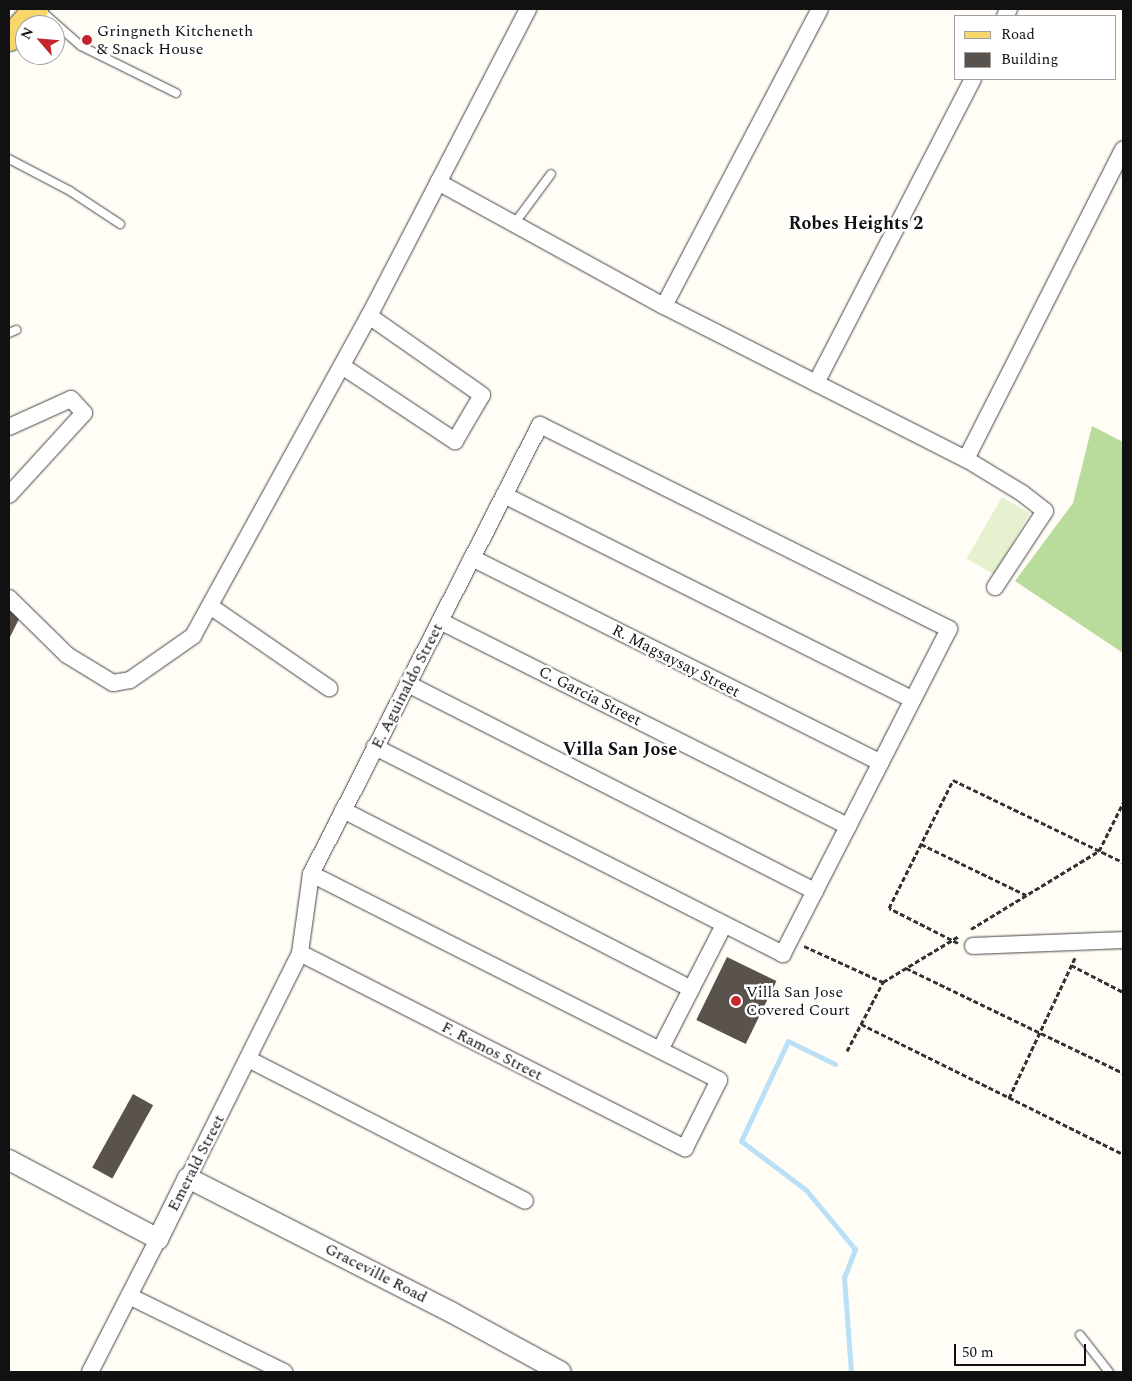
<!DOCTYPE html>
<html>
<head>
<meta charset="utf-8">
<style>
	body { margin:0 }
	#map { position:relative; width:1132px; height:1381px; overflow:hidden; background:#fffdf5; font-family:Spectral,serif }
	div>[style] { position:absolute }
	.forest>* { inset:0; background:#b9dc9c }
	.pitch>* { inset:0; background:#e6f2cf; transform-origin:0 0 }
	.stream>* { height:5px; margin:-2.5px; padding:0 2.5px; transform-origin:2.5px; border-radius:2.5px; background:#b9e0f7 }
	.building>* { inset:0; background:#5a524d; transform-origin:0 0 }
	.path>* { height:3px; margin-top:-1.5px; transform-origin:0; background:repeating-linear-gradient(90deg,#333 0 5px,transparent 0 7.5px) }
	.roads { filter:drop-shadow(0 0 1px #444) drop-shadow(0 0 1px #444) }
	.service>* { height:8px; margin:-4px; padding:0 4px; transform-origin:4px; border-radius:4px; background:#fff }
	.minor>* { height:16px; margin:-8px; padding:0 8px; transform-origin:8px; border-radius:8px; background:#fff }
	.tertiary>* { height:20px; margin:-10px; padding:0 10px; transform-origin:10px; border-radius:10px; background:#fff }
	.primary>* { height:25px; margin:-12.5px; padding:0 12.5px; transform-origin:12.5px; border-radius:12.5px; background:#f9d66b }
	.dots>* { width:14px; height:14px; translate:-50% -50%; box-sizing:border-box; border:2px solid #fff; border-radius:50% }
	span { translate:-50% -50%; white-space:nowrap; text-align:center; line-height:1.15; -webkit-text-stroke:5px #fff; paint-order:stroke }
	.poi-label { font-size:16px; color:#111 }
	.left { translate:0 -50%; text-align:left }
	.street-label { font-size:16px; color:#111 }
	.neighbourhood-label { font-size:18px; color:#111; font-weight:700 }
	.frame { position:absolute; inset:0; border:10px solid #111; pointer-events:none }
	.legend { position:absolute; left:954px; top:15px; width:162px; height:65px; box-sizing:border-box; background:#fff; border:1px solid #a0a0a0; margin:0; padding:6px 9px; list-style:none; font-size:15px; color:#111 }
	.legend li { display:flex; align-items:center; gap:10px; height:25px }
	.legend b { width:25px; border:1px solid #a0a0a0 }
	.north { position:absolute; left:15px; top:15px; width:50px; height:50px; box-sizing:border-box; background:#fff; border:1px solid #a0a0a0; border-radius:50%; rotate:297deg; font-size:14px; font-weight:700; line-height:20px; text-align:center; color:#111 }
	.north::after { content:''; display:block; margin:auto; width:18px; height:22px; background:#c4262e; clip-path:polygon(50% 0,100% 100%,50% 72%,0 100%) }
	.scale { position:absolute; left:954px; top:1344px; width:132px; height:22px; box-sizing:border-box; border:2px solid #111; border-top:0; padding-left:6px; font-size:15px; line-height:18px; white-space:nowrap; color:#111; -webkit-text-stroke:4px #fff; paint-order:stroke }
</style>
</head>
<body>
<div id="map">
	<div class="forest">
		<div style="clip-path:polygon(1092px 426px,1123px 442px,1123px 653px,1015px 581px,1073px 503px)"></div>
	</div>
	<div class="pitch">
		<div style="left:1002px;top:497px;width:32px;height:71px;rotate:30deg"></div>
	</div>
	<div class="stream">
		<div style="left:835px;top:1064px;width:52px;rotate:-153.9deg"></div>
		<div style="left:788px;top:1041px;width:110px;rotate:115.2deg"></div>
		<div style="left:741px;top:1141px;width:81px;rotate:37deg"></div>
		<div style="left:806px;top:1190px;width:77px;rotate:50.3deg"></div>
		<div style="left:855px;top:1249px;width:30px;rotate:111deg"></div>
		<div style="left:844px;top:1277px;width:95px;rotate:85.8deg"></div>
	</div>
	<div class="building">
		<div style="clip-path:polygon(9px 607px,20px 617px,9px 639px)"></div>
		<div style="left:727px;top:957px;width:55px;height:70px;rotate:26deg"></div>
		<div style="left:133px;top:1094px;width:23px;height:84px;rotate:29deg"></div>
	</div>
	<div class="path">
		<div style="left:921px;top:844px;width:117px;rotate:25.9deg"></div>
		<div style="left:971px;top:929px;width:150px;rotate:-31.4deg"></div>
		<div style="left:1099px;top:851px;width:54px;rotate:-63.4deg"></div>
		<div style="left:958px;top:943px;width:77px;rotate:-153.1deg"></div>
		<div style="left:889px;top:908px;width:143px;rotate:-63.4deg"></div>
		<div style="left:953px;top:780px;width:189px;rotate:25.8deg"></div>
		<div style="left:804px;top:946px;width:87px;rotate:24.5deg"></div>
		<div style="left:1071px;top:965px;width:59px;rotate:27.4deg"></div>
		<div style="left:906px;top:968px;width:241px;rotate:25.8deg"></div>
		<div style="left:861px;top:1024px;width:292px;rotate:26.4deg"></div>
		<div style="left:847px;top:1051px;width:78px;rotate:-62.4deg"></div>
		<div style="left:883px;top:982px;width:89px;rotate:-31.2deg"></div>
		<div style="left:1009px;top:1098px;width:155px;rotate:-64.8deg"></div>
	</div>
	<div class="roads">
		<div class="service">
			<div style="left:39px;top:9px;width:56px;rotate:41.4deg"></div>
			<div style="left:81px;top:46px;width:106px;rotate:26.3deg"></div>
			<div style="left:9px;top:159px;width:69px;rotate:27.7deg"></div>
			<div style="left:70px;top:191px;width:60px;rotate:33.4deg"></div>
			<div style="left:514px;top:224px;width:62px;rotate:-53.5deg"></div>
			<div style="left:9px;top:333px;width:8px;rotate:-23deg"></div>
			<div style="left:1080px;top:1335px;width:47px;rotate:51.9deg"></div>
		</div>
		<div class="minor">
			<div style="left:1005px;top:16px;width:8px;rotate:-60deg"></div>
			<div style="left:438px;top:182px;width:258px;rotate:28.8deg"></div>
			<div style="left:664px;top:306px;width:339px;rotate:26.9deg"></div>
			<div style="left:966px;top:459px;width:66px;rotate:31.3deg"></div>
			<div style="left:1022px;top:493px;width:29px;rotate:38deg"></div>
			<div style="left:1045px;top:511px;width:91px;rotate:123.3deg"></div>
			<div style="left:664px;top:306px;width:335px;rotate:-62.3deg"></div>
			<div style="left:342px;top:366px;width:136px;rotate:33.6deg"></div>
			<div style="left:455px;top:441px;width:53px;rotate:-59.6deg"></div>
			<div style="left:482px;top:395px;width:138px;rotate:-145deg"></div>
			<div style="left:816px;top:383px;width:342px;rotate:-62.7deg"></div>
			<div style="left:9px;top:427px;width:68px;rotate:-24.3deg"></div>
			<div style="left:71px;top:399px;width:19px;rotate:47deg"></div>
			<div style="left:84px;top:413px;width:111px;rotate:132.4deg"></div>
			<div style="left:966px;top:459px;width:347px;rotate:-63.1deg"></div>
			<div style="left:504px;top:495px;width:457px;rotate:26.6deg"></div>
			<div style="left:472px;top:558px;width:457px;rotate:26.6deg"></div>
			<div style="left:9px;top:598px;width:81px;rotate:44.5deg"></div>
			<div style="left:67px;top:655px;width:54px;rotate:31.3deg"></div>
			<div style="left:113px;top:683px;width:17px;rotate:-10deg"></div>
			<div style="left:130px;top:680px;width:77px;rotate:-34.9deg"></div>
			<div style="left:193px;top:636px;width:365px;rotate:-61.2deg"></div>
			<div style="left:369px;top:316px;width:346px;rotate:-62.6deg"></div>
			<div style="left:210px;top:606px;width:145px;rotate:34.6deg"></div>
			<div style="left:440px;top:621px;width:457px;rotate:26.7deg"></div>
			<div style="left:408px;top:684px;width:457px;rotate:27deg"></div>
			<div style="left:343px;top:810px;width:391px;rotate:27.2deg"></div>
			<div style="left:973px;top:946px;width:150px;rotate:-2.3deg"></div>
			<div style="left:300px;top:953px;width:432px;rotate:26.9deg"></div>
			<div style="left:685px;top:1148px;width:76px;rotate:-63.4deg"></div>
			<div style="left:719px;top:1080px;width:457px;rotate:-153.2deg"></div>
			<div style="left:661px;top:1048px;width:138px;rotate:-62.9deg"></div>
			<div style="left:248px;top:1059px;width:311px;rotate:27.1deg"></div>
			<div style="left:188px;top:1178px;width:251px;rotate:-63.5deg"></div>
			<div style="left:300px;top:953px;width:80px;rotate:-82.1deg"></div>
			<div style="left:311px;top:874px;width:504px;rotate:-62.98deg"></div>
			<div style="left:540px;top:425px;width:457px;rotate:26.5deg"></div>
			<div style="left:949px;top:629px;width:365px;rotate:117.1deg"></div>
			<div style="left:783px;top:954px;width:458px;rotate:-153.1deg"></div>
			<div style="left:129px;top:1296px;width:173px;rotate:26.1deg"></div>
			<div style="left:90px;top:1372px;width:149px;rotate:-62.9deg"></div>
		</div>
		<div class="tertiary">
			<div style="left:9px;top:1160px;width:169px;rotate:27.9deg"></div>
			<div style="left:158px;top:1239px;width:68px;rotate:-63.8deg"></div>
			<div style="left:188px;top:1178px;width:295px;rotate:27deg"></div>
			<div style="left:451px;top:1312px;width:125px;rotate:28.6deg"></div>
		</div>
		<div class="primary">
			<div style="left:9px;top:38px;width:39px;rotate:-48deg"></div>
		</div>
	</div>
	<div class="dots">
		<div style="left:87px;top:40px;background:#c4262e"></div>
		<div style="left:736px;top:1001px;background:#c4262e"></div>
	</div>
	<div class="poi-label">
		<span class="left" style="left:97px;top:40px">Gringneth Kitcheneth<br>&amp; Snack House</span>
		<span class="left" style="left:746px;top:1001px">Villa San Jose<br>Covered Court</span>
	</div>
	<div class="street-label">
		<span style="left:676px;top:661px;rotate:27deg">R. Magsaysay Street</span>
		<span style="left:407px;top:686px;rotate:-63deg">E. Aguinaldo Street</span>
		<span style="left:590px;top:696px;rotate:27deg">C. Garcia Street</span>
		<span style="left:492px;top:1051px;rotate:27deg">F. Ramos Street</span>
		<span style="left:196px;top:1163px;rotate:-63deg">Emerald Street</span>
		<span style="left:376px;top:1273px;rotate:27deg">Graceville Road</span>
	</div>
	<div class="neighbourhood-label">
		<span style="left:856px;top:224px">Robes Heights 2</span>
		<span style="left:620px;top:750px">Villa San Jose</span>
	</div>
	<div class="frame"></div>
	<ul class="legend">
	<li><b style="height:6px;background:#f9d66b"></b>Road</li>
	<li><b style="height:14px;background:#5a524d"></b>Building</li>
	</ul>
	<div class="north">N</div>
	<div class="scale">50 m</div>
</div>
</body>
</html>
